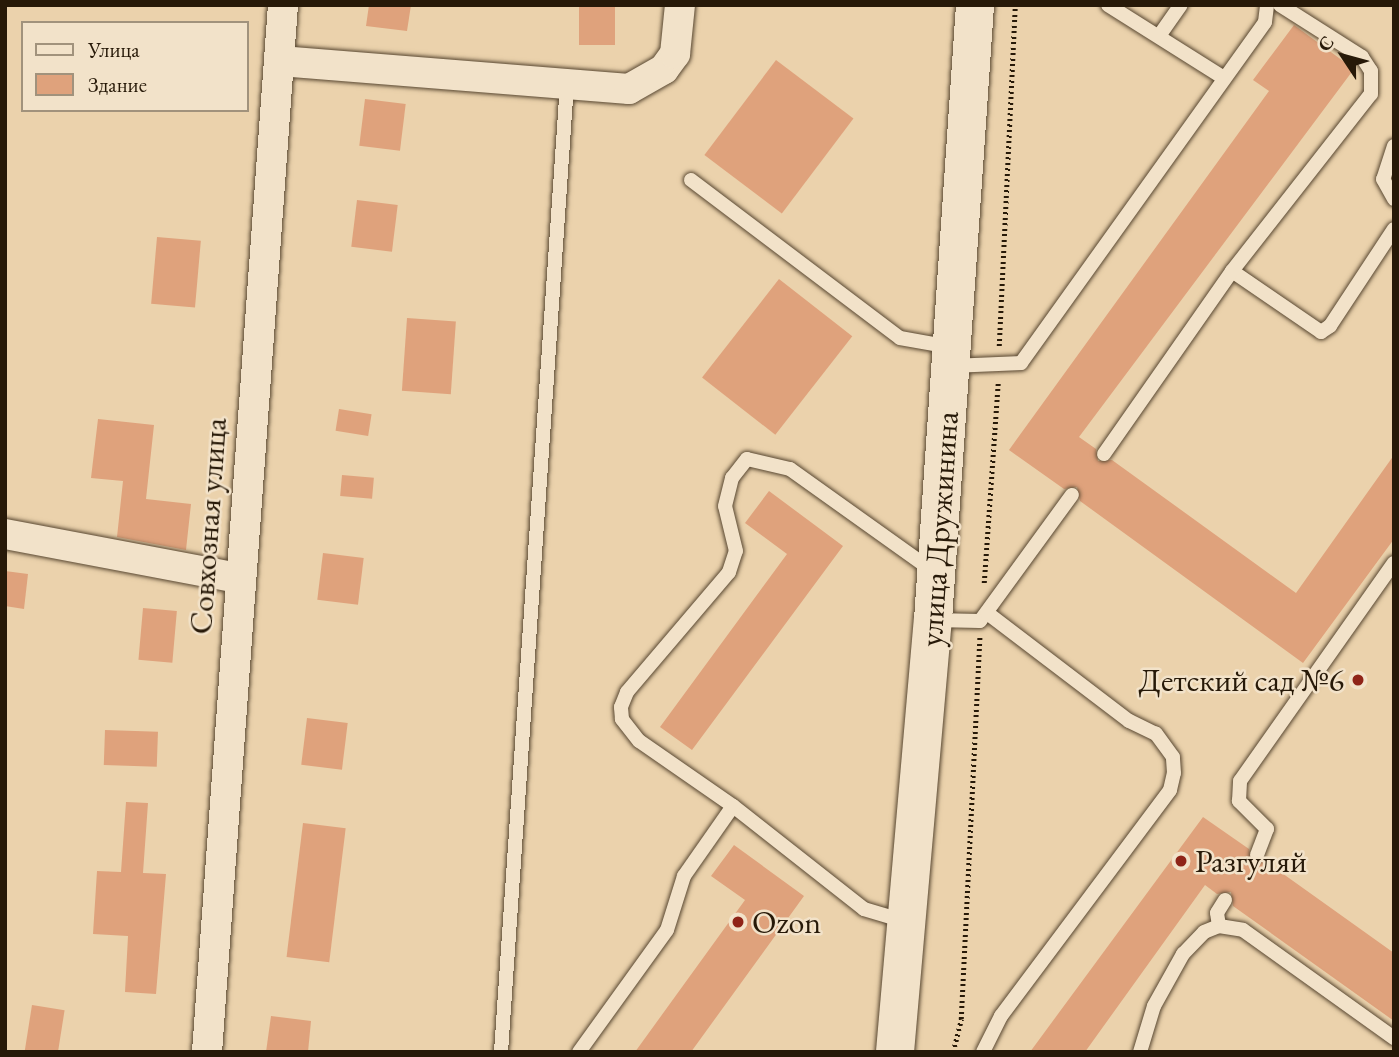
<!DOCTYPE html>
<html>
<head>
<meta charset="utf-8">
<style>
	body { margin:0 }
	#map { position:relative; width:1399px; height:1057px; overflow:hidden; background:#ebd2ac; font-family:"EB Garamond",serif }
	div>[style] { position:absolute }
	.building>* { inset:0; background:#dfa27c; transform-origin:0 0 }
	.path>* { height:4.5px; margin-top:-2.25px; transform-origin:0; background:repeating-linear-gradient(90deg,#271908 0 2px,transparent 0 5.5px) }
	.roads { filter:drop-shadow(0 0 2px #584731) drop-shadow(0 0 2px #584731) }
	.service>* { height:14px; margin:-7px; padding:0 7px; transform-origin:7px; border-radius:7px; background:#f2e2c9 }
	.minor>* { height:30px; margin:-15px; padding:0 15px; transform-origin:15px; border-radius:15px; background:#f2e2c9 }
	.secondary>* { height:38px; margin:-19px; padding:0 19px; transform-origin:19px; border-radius:19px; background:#f2e2c9 }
	.dots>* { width:19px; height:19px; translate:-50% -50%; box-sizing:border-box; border:4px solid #f2e2c9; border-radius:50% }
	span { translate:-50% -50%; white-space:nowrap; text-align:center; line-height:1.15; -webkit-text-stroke:5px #f2e2c9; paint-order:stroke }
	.street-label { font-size:32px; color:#271908 }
	.poi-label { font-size:32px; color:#271908 }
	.right { translate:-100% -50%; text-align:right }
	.left { translate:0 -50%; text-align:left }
	.frame { position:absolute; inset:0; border:7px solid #271908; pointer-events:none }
	.legend { position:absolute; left:21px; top:21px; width:228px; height:91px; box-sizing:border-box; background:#f2e2c9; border:2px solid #a1927c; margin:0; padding:9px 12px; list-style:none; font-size:21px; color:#271908 }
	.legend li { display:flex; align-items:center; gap:14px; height:35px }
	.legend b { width:35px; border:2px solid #a1927c }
	.north { position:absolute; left:1308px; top:21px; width:70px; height:70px; -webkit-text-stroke:5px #f2e2c9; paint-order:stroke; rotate:306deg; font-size:19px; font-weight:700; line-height:28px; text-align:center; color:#271908 }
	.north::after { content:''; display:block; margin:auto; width:24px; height:32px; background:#271908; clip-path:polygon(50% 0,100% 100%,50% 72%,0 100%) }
</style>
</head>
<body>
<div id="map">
	<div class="building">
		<div style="clip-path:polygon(369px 5px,411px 5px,407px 31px,366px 26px)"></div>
		<div style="left:579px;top:5px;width:36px;height:40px"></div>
		<div style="clip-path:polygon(1294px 25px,1354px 69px,1079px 437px,1096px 449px,1098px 461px,1112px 460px,1296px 593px,1394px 455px,1394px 539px,1303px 663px,1080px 501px,1077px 487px,1064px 489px,1009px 450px,1269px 91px,1253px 80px)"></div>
		<div style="left:776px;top:60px;width:97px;height:119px;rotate:37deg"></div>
		<div style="left:365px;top:99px;width:41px;height:47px;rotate:7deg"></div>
		<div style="left:357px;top:200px;width:41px;height:47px;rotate:7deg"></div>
		<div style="left:157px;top:237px;width:44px;height:67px;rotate:5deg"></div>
		<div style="left:779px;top:279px;width:93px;height:125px;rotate:38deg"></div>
		<div style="left:407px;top:318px;width:49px;height:73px;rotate:4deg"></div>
		<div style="left:339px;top:409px;width:33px;height:22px;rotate:9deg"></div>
		<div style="clip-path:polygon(98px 419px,154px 425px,146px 499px,191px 504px,186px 550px,117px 537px,123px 481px,91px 478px)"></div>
		<div style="left:342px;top:475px;width:32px;height:21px;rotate:5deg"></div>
		<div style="clip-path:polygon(769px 491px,843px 546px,692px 750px,660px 727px,787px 554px,745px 523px)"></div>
		<div style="left:323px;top:553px;width:41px;height:47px;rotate:7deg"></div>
		<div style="clip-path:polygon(5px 571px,28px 574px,24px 609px,5px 606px)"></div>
		<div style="left:143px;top:608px;width:34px;height:52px;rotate:5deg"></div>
		<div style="left:307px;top:718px;width:41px;height:47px;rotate:7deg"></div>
		<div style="left:105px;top:730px;width:53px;height:35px;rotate:2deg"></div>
		<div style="clip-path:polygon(126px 802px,148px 803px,143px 873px,166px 874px,156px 994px,125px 992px,128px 936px,93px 934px,97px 871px,121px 872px)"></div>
		<div style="clip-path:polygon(1203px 817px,1249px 849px,1253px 864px,1265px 861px,1394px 953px,1394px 1021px,1233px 906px,1231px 892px,1217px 894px,1205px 885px,1085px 1052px,1030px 1052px)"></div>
		<div style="left:303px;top:823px;width:43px;height:135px;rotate:7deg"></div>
		<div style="clip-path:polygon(734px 845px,804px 896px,691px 1052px,635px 1052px,745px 900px,711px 876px)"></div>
		<div style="left:32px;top:1005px;width:33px;height:48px;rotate:9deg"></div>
		<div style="clip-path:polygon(271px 1016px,311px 1021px,308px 1052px,266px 1052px)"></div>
	</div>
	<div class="path">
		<div style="left:999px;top:346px;width:341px;rotate:-87.3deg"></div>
		<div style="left:984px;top:583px;width:200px;rotate:-86deg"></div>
		<div style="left:953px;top:1052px;width:34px;rotate:-76deg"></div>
		<div style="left:961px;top:1019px;width:382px;rotate:-87.2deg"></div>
	</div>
	<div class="roads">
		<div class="service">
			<div style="left:1108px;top:5px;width:137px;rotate:32.2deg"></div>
			<div style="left:1159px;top:36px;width:38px;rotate:-55deg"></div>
			<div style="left:1394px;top:146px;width:35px;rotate:108deg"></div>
			<div style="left:1383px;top:179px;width:23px;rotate:61deg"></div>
			<div style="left:691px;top:180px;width:262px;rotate:37.1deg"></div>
			<div style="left:900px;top:338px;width:52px;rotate:10deg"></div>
			<div style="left:1232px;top:271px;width:108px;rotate:34.4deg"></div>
			<div style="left:1321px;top:332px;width:11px;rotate:-34deg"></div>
			<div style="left:1330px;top:326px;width:116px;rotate:-56.6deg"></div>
			<div style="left:952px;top:366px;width:69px;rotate:-2.5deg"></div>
			<div style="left:1021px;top:363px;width:419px;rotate:-54.4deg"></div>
			<div style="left:1265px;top:22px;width:17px;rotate:-83deg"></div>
			<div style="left:1104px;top:454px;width:223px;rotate:-55deg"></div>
			<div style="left:1232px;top:271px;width:225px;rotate:-51.9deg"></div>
			<div style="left:1371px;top:94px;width:23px;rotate:-90deg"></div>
			<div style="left:1371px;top:71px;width:17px;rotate:-123deg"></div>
			<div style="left:1362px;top:57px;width:97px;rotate:-147.6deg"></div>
			<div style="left:934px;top:620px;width:46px;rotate:1.2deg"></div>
			<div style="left:980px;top:621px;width:156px;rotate:-53.9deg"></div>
			<div style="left:1257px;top:855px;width:28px;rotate:-69deg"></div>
			<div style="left:1267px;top:829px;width:40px;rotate:-135deg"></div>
			<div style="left:1239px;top:801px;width:20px;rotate:-87deg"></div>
			<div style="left:1240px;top:781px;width:267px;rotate:-54.8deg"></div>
			<div style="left:1225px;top:900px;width:15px;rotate:122deg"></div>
			<div style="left:1217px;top:913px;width:13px;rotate:81deg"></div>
			<div style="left:1219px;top:926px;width:24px;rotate:9deg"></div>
			<div style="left:1243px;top:930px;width:186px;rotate:35.6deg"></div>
			<div style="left:904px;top:921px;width:42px;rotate:-163.3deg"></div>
			<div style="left:864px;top:909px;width:167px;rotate:-141.8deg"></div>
			<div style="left:733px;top:806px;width:114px;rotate:-145.3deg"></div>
			<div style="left:639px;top:741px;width:28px;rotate:-128deg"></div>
			<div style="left:622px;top:719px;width:12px;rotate:-95deg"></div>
			<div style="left:621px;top:707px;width:16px;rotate:-68deg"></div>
			<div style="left:627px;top:692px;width:157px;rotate:-49.6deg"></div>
			<div style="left:729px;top:572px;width:22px;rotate:-72deg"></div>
			<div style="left:736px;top:551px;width:46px;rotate:-103.7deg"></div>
			<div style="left:725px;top:506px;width:29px;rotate:-76deg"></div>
			<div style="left:732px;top:478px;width:24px;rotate:-52deg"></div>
			<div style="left:747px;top:459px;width:44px;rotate:13.1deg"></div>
			<div style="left:790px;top:469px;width:176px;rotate:35.5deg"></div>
			<div style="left:501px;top:1052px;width:970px;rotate:-86.1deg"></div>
			<div style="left:579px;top:1052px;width:150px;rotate:-54.2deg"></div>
			<div style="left:667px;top:930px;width:57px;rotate:-72.5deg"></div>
			<div style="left:684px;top:876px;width:85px;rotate:-55deg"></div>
			<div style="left:983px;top:1052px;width:40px;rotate:-63.4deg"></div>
			<div style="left:1001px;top:1016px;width:282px;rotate:-53.2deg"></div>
			<div style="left:1170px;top:790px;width:17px;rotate:-77deg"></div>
			<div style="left:1174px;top:773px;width:16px;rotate:-94deg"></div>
			<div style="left:1173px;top:757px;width:29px;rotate:-126deg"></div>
			<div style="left:1156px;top:734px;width:30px;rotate:-154deg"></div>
			<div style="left:1129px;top:721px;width:178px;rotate:-142.7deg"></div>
			<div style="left:1140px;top:1052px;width:48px;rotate:-73.1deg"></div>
			<div style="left:1154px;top:1006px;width:60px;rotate:-60.9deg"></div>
			<div style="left:1183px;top:954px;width:30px;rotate:-46deg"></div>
			<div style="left:1204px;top:932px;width:16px;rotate:-22deg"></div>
		</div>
		<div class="minor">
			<div style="left:280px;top:61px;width:350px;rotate:4.6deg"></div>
			<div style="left:629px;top:89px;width:40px;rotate:-29.7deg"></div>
			<div style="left:664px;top:69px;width:19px;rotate:-54deg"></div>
			<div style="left:675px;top:54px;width:49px;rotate:-84.2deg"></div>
			<div style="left:5px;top:534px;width:237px;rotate:10.7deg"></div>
			<div style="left:207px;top:1052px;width:1050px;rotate:-85.85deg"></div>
		</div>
		<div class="secondary">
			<div style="left:895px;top:1052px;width:434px;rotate:-85deg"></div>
			<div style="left:933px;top:620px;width:616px;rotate:-86.09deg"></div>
		</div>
	</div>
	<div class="dots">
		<div style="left:1358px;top:680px;background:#8f2418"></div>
		<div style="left:1181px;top:861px;background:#8f2418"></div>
		<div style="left:738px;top:922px;background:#8f2418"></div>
	</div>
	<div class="street-label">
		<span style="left:208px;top:526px;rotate:-86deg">Совхозная улица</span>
		<span style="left:939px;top:529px;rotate:-86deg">улица Дружинина</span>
	</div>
	<div class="poi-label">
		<span class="right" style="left:1344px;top:680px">Детский сад №6</span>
		<span class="left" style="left:1195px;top:861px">Разгуляй</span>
		<span class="left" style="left:752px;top:922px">Ozon</span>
	</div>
	<div class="frame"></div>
	<ul class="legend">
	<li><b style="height:9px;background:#f2e2c9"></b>Улица</li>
	<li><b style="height:19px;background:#dfa27c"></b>Здание</li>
	</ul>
	<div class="north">С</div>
</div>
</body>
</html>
